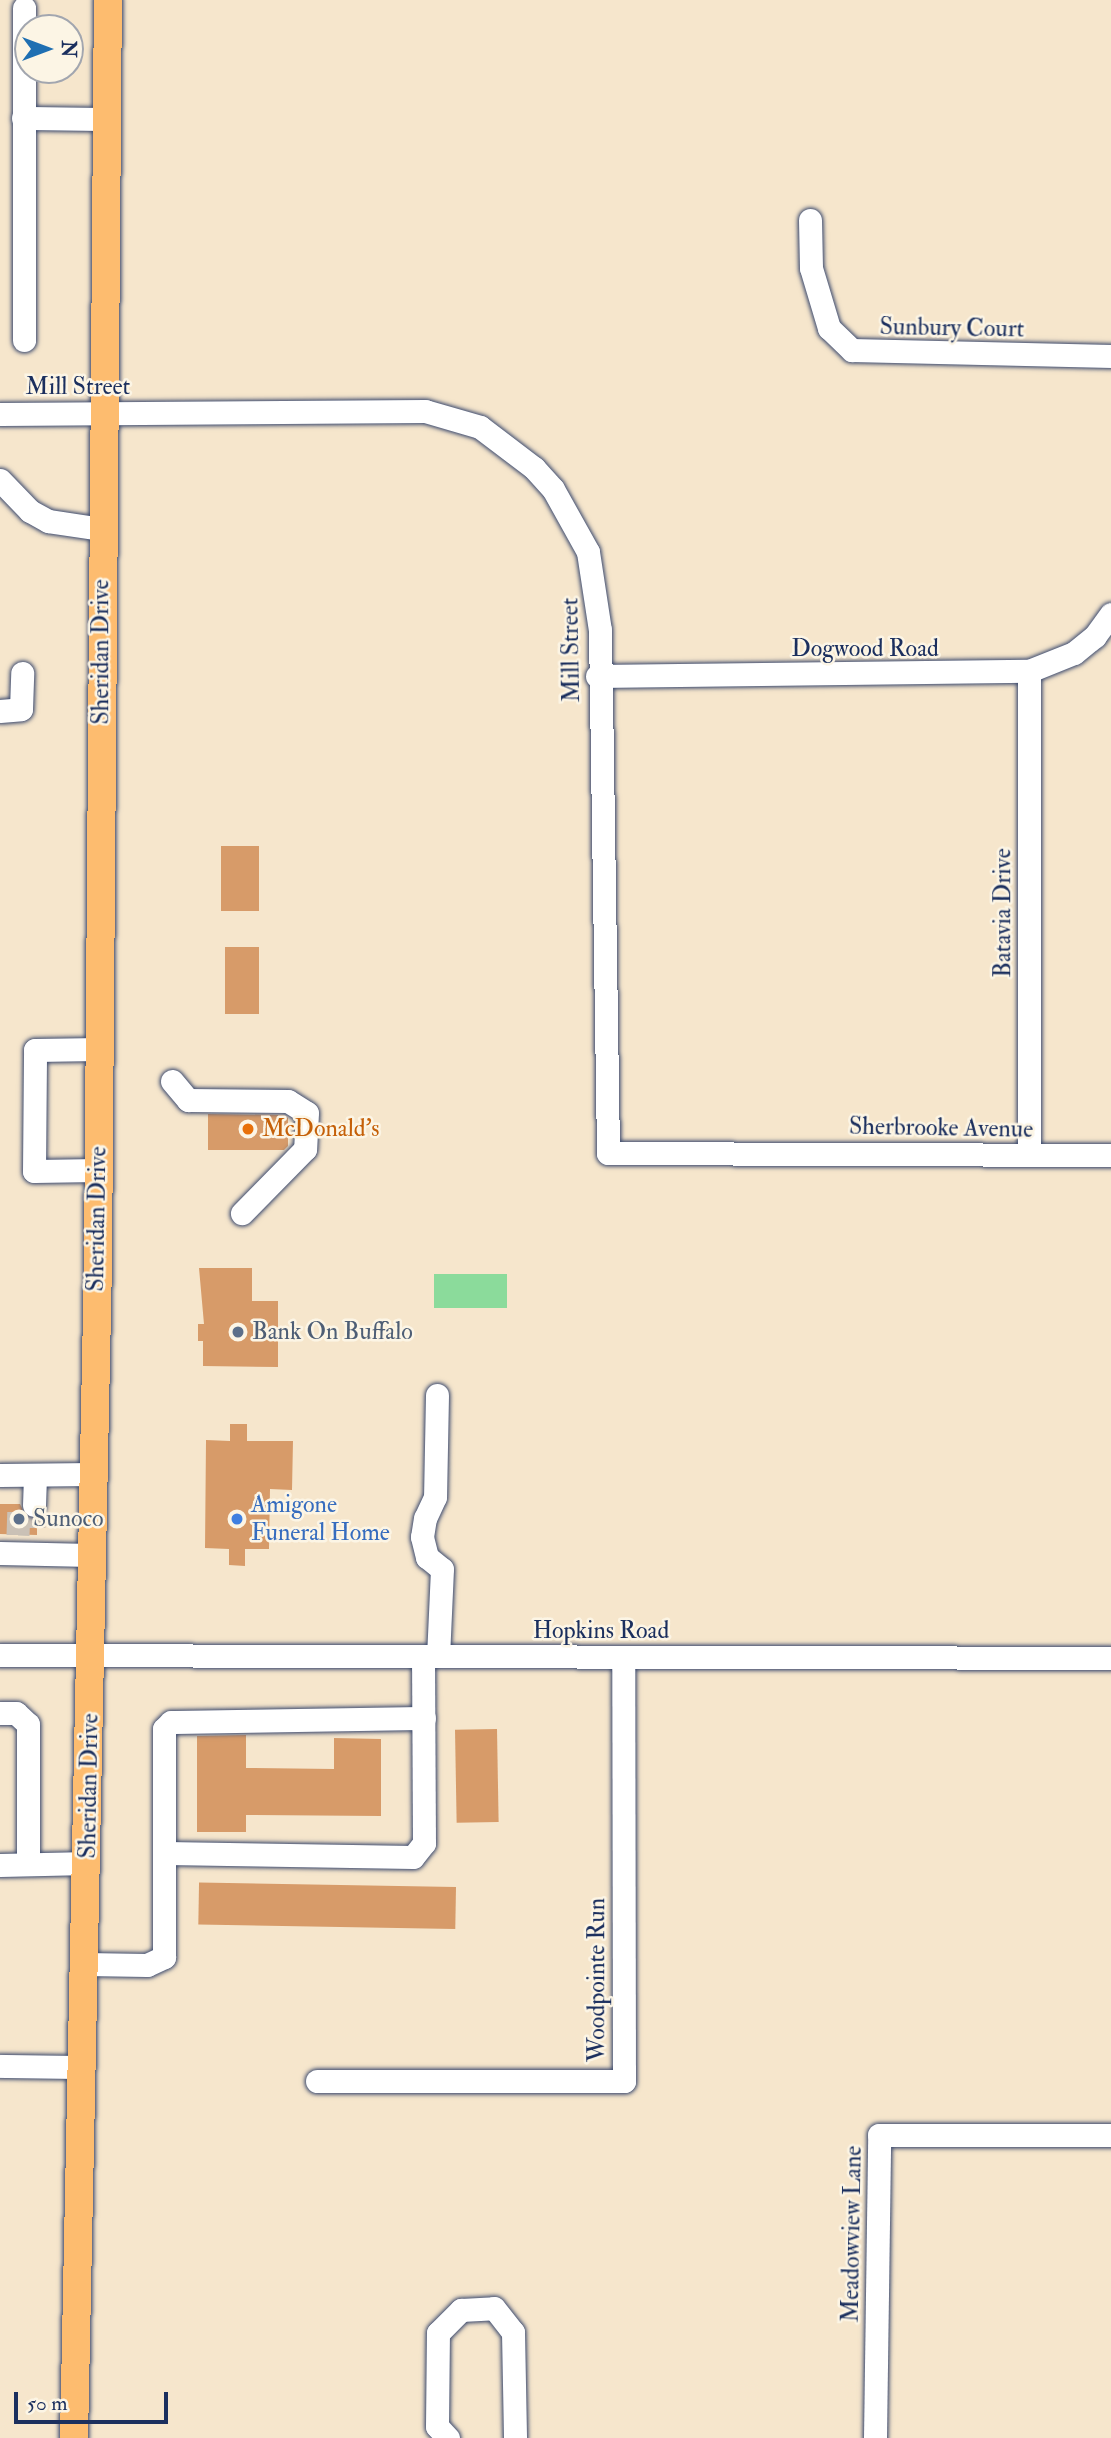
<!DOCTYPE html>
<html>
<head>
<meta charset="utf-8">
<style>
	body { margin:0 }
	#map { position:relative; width:1111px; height:2438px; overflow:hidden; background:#f6e6cc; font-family:"IM FELL Double Pica",serif }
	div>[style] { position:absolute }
	.green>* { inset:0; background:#8bdb9b; transform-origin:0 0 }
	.building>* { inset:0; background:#d79b69; transform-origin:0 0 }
	.minor-tunnel>* { height:23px; margin-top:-11.5px; transform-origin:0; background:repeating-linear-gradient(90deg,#cac1b6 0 23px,transparent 0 34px) }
	.roads { filter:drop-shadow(0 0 2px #3c4a6e) drop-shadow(0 0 2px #3c4a6e) }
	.minor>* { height:23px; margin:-11.5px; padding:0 11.5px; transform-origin:11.5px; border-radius:11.5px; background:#fff }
	.major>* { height:28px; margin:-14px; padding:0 14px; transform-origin:14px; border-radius:14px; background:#fdbc6f }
	.dots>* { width:19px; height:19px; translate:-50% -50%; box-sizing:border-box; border:4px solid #fcf5e5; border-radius:50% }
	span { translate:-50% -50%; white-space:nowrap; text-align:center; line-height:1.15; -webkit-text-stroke:5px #fcf5e5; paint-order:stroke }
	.street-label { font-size:24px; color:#1b2f5e }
	.food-label { font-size:24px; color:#c56008 }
	.left { translate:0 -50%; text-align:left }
	.service-label { font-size:24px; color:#4e5e75 }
	.shop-label { font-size:24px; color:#366cbe }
	.north { position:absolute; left:14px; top:14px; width:70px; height:70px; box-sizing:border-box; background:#fcf5e5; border:2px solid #a2a6af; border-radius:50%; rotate:90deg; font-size:19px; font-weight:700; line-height:28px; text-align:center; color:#1b2f5e }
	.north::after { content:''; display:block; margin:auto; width:24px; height:32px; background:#1f6fb2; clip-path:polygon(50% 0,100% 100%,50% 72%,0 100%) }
	.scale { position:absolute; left:14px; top:2392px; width:154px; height:32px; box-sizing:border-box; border:4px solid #1b2f5e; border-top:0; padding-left:9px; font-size:21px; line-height:24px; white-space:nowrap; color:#1b2f5e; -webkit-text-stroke:5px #fcf5e5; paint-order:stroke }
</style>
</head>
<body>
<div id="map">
	<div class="green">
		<div style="left:434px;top:1274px;width:73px;height:34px"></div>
	</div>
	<div class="building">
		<div style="left:221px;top:846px;width:38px;height:65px"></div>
		<div style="left:225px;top:947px;width:34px;height:67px"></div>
		<div style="clip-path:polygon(208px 1114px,284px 1115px,288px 1118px,288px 1146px,284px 1150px,208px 1150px)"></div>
		<div style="clip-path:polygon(199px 1268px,252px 1268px,252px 1301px,278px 1301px,278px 1367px,203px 1366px,203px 1341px,198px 1341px,198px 1324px,204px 1324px)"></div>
		<div style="clip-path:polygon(230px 1424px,247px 1424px,247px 1441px,293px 1441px,292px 1490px,270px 1489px,269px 1549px,245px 1549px,245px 1566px,229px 1565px,229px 1549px,205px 1548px,206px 1440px,230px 1441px)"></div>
		<div style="clip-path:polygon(0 1504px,20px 1504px,26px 1516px,37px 1518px,37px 1535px,0 1534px)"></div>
		<div style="left:497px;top:1729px;width:93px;height:42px;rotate:89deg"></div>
		<div style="clip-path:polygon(246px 1735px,246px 1768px,334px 1769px,334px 1738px,381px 1739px,381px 1816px,246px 1815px,246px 1832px,197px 1832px,197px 1736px)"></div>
		<div style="left:456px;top:1887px;width:42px;height:257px;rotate:91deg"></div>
	</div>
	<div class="minor-tunnel">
		<div style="left:34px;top:1505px;width:30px;rotate:90deg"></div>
		<div style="left:18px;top:1535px;width:31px;rotate:-88deg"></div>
	</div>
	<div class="roads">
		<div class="minor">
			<div style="left:23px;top:118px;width:84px;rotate:0.7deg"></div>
			<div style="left:810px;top:220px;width:48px;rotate:88.8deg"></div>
			<div style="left:811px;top:268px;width:63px;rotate:73.3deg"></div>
			<div style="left:829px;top:328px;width:32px;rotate:44deg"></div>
			<div style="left:852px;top:350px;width:259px;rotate:1.3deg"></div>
			<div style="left:24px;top:340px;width:332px;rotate:-90deg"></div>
			<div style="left:0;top:414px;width:425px;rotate:-0.4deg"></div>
			<div style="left:425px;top:411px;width:57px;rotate:16.2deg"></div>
			<div style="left:480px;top:427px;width:68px;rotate:37.2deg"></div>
			<div style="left:534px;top:468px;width:28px;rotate:48deg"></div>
			<div style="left:553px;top:489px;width:72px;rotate:60.9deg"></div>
			<div style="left:588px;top:552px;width:79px;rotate:81.3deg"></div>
			<div style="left:600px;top:630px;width:523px;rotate:89.12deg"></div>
			<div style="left:608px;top:1153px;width:503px;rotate:0.23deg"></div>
			<div style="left:0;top:480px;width:43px;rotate:45.9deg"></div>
			<div style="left:30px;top:511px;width:21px;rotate:29deg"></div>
			<div style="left:48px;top:521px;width:55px;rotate:8.4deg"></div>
			<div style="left:597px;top:676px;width:432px;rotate:-0.7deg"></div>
			<div style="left:1029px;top:671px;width:48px;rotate:-21.8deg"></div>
			<div style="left:1074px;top:653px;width:27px;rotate:-39deg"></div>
			<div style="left:1095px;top:636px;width:27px;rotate:-54deg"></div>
			<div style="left:0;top:711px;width:21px;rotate:-5deg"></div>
			<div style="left:21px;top:709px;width:36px;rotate:-88deg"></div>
			<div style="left:172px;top:1081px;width:25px;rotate:50deg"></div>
			<div style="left:188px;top:1100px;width:100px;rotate:0.6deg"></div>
			<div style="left:288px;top:1101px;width:22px;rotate:32deg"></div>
			<div style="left:307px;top:1113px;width:36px;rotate:93deg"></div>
			<div style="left:305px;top:1149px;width:90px;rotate:134.5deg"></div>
			<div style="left:1029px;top:1155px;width:484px;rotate:-90deg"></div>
			<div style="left:98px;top:1170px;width:64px;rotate:179.1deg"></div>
			<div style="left:34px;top:1171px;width:121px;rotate:-89.5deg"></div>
			<div style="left:35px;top:1050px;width:64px;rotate:-0.9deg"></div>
			<div style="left:437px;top:1395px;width:102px;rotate:91.1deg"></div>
			<div style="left:435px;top:1497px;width:23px;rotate:115deg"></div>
			<div style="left:425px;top:1518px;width:19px;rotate:99deg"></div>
			<div style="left:422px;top:1537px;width:21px;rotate:76deg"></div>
			<div style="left:427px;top:1557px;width:19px;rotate:39deg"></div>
			<div style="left:442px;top:1569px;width:87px;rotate:92.6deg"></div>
			<div style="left:0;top:1475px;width:93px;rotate:-0.6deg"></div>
			<div style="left:34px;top:1505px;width:30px;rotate:-88deg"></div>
			<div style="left:0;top:1553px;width:91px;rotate:1.3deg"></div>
			<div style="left:0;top:1655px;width:1111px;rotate:0.15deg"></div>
			<div style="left:0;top:1713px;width:16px"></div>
			<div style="left:16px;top:1713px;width:16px;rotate:43deg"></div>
			<div style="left:28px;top:1724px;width:140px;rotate:90deg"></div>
			<div style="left:166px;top:1853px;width:247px;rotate:0.9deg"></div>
			<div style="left:413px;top:1857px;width:18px;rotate:-52deg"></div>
			<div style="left:424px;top:1843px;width:187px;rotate:-90.3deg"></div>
			<div style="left:0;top:1865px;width:88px;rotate:-1.3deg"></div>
			<div style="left:85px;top:1964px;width:62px;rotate:0.9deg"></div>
			<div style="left:147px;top:1965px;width:19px;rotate:-25deg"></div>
			<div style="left:164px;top:1957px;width:228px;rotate:-90deg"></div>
			<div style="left:164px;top:1729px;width:10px;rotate:-45deg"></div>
			<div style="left:171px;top:1722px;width:253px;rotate:-0.9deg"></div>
			<div style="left:0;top:2066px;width:83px;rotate:0.7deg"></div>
			<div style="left:317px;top:2081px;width:307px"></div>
			<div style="left:624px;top:2081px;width:424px;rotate:-90.1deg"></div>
			<div style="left:448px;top:2438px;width:16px;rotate:-133deg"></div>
			<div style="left:437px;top:2426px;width:93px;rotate:-89.4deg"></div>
			<div style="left:438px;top:2333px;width:33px;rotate:-45deg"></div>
			<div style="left:461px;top:2310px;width:33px;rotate:-3deg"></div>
			<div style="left:494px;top:2308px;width:31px;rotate:52deg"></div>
			<div style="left:513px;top:2332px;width:106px;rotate:88.9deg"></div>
			<div style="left:875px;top:2438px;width:303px;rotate:-89.2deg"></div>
			<div style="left:879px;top:2135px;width:232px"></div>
		</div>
		<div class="major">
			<div style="left:74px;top:2438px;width:1178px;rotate:-88.83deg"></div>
			<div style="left:98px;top:1260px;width:1260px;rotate:-89.55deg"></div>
		</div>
	</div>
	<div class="dots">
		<div style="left:248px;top:1129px;background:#e8710a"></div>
		<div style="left:238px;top:1332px;background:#5c6f8a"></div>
		<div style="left:19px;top:1519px;background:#5c6f8a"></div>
		<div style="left:237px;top:1519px;background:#3f7fe0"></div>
	</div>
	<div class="street-label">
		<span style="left:952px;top:328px;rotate:1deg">Sunbury Court</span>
		<span style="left:78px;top:387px">Mill Street</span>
		<span style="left:865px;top:649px">Dogwood Road</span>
		<span style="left:571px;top:650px;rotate:-91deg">Mill Street</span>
		<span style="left:101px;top:652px;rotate:-90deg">Sheridan Drive</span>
		<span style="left:1003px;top:913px;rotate:-90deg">Batavia Drive</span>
		<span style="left:941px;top:1128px;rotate:1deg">Sherbrooke Avenue</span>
		<span style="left:97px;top:1219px;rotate:-89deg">Sheridan Drive</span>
		<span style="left:601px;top:1631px">Hopkins Road</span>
		<span style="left:89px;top:1786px;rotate:-89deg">Sheridan Drive</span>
		<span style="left:597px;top:1980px;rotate:-90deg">Woodpointe Run</span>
		<span style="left:852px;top:2234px;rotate:-89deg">Meadowview Lane</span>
	</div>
	<div class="food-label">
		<span class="left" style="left:262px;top:1129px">McDonald's</span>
	</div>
	<div class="service-label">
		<span class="left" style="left:252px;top:1332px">Bank On Buffalo</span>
		<span class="left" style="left:33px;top:1519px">Sunoco</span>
	</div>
	<div class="shop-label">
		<span class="left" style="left:251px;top:1519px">Amigone<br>Funeral Home</span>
	</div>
	<div class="north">N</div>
	<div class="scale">50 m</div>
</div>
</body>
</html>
